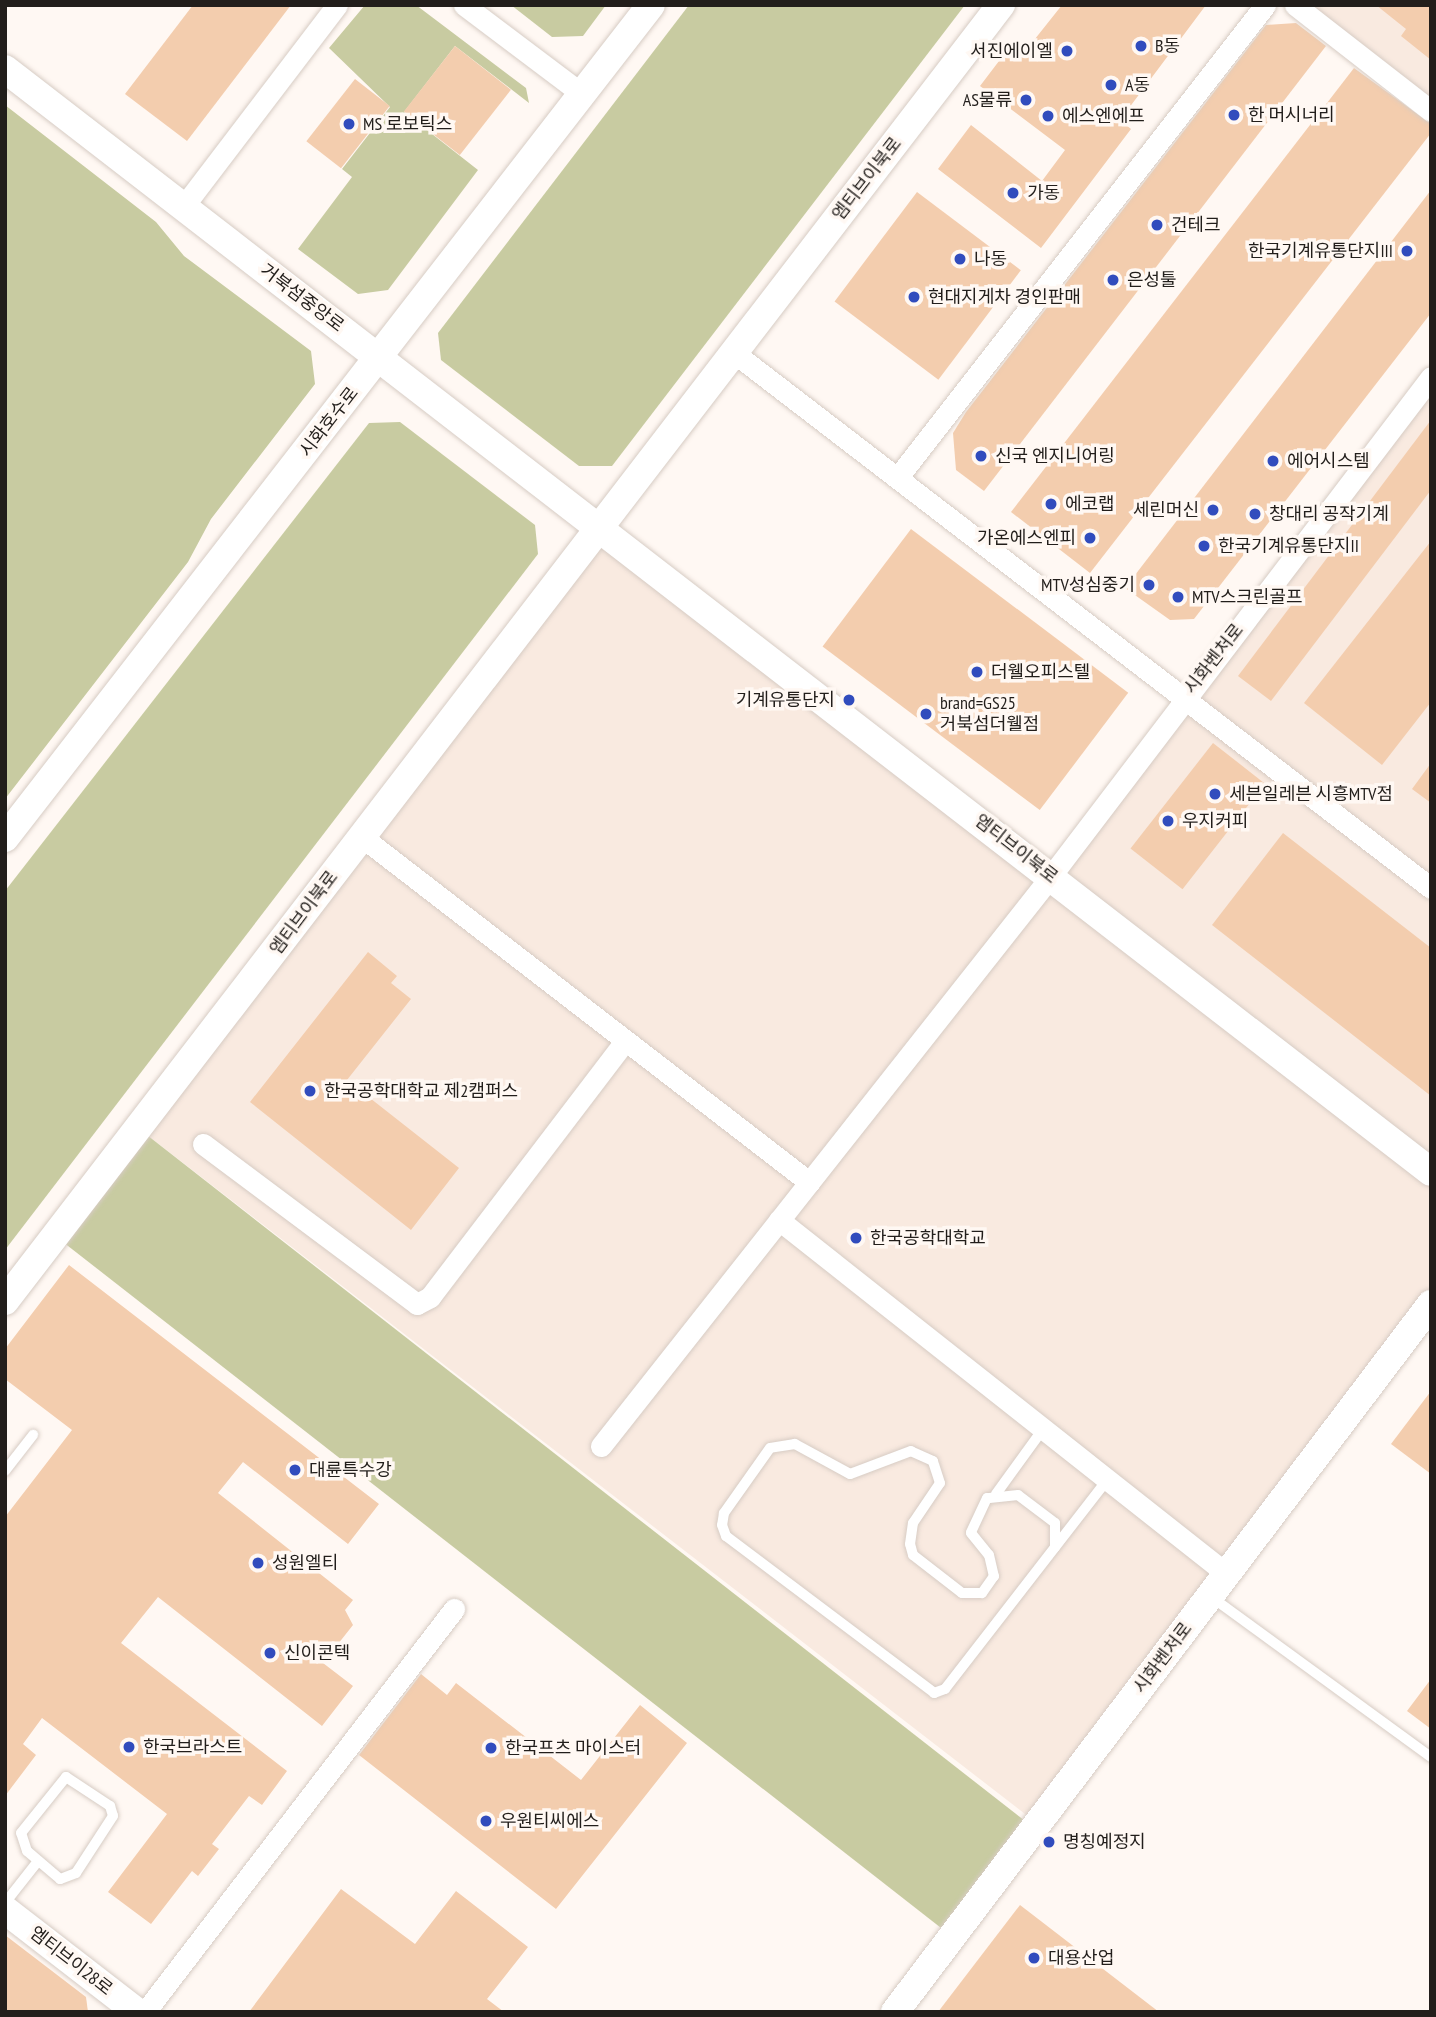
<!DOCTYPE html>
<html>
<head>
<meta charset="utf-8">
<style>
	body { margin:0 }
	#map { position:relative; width:1436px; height:2017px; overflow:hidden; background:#fff8f3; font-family:"PT Sans Narrow","Noto Sans KR",sans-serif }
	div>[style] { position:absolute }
	.built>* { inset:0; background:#f9eae0 }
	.green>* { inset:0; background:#c8cba1; transform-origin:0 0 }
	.building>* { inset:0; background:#f3cdae; transform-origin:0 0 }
	.roads { filter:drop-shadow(0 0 2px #d7ccc4) drop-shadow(0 0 2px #d7ccc4) }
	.lane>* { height:10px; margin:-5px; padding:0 5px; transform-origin:5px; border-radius:5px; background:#fff }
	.street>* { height:21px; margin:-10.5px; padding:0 10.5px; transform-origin:10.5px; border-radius:10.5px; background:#fff }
	.secondary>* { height:28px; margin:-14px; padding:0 14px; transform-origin:14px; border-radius:14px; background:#fff }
	.dots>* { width:19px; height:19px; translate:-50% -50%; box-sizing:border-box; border:4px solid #fff8f3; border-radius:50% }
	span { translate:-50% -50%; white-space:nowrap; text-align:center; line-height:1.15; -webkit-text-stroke:7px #fff8f3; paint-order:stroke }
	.poi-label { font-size:18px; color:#221e1b }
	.left { translate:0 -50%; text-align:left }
	.right { translate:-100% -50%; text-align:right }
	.street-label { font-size:18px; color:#221e1b }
	.frame { position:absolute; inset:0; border:7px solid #221e1b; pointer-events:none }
</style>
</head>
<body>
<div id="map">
	<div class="built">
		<div style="clip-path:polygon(1296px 5px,1431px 5px,1431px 111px)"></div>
		<div style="clip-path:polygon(1431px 381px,1431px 1304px,1038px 1824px,138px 1128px,602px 525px,1051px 875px)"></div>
	</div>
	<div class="green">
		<div style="clip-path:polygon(365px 5px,416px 5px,526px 88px,529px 103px,455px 46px,404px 112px,478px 170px,388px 290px,358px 294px,298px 249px,352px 177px,342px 169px,390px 107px,329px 48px)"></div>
		<div style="clip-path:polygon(511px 5px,606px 5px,583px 36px,552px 37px)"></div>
		<div style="clip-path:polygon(689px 5px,965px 5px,612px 466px,579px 466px,441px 360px,438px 333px)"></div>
		<div style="clip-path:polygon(5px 105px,156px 222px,184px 256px,311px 351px,315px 384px,211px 519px,188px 562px,5px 799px)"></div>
		<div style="clip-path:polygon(400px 422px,535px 525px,538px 554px,5px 1250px,5px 891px,369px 423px)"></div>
		<div style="left:138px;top:1128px;width:1138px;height:136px;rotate:38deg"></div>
	</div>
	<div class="building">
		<div style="clip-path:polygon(193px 5px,291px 5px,187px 141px,125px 94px)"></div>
		<div style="clip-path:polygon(1062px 5px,1206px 5px,1120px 120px,1131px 129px,1041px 248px,938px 169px,971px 125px,1042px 181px,1065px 150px,980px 86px,1015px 40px,1027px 49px)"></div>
		<div style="clip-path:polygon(1376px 5px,1431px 5px,1431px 60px,1401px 36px,1406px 29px)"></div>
		<div style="clip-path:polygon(1296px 23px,1326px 46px,984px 491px,956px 470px,953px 433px,966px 412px,1266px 25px)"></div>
		<div style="left:455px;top:46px;width:71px;height:83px;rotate:38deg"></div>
		<div style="clip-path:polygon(1354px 68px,1431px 124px,1431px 133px,1090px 573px,1011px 512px)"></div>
		<div style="left:355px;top:79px;width:44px;height:79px;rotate:38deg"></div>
		<div style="clip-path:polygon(1431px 190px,1431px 313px,1194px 619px,1170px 620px,1125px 588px)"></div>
		<div style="left:917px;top:192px;width:130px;height:137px;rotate:37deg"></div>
		<div style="clip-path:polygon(1431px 420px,1431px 490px,1271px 701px,1238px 676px)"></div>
		<div style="left:911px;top:529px;width:272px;height:147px;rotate:37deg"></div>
		<div style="clip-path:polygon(1431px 541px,1431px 702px,1382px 765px,1304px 703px)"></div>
		<div style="left:1213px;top:743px;width:66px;height:134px;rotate:38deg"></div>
		<div style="clip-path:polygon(1431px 763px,1431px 803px,1412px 789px)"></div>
		<div style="clip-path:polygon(1283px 833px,1431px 948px,1431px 1096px,1212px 925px)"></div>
		<div style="clip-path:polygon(368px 952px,397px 976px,391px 983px,411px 999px,347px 1080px,459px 1168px,411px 1230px,250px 1102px)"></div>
		<div style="clip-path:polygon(69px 1265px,379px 1504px,348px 1544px,243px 1462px,218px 1493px,353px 1600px,345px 1610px,353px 1625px,323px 1663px,353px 1686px,322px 1726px,158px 1597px,121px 1643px,287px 1771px,262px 1805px,249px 1796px,212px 1844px,219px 1849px,198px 1876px,192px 1871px,151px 1924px,108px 1892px,167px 1814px,42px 1718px,23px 1744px,36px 1755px,5px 1796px,5px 1517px,72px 1430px,5px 1379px,5px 1349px)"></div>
		<div style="clip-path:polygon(1431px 1391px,1431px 1474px,1391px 1444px)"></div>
		<div style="clip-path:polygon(421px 1674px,447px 1695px,456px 1683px,581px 1780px,640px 1705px,687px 1743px,556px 1909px,359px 1755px)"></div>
		<div style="clip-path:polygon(1431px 1679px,1431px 1729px,1407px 1711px)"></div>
		<div style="clip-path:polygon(341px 1889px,415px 1944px,456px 1891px,528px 1947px,487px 1999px,504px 2012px,249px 2012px)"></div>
		<div style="clip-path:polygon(1020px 1905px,1159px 2012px,938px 2012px)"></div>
		<div style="clip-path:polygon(5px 1935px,86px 1997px,88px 2012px,5px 2012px)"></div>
	</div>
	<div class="roads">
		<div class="lane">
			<div style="left:5px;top:1471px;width:46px;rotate:-52.1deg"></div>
			<div style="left:996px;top:1494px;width:80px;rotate:-54.1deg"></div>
			<div style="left:1055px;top:1547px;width:24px;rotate:-90deg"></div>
			<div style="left:1055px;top:1523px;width:46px;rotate:-142.9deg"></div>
			<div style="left:1018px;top:1495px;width:31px;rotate:174deg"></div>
			<div style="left:987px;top:1498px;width:38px;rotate:115deg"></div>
			<div style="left:971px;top:1533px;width:28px;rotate:51deg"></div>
			<div style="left:989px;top:1555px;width:22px;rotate:77deg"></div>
			<div style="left:994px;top:1576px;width:21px;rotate:125deg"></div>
			<div style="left:982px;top:1593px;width:20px;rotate:180deg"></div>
			<div style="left:962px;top:1593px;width:62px;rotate:-142.2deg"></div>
			<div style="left:913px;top:1555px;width:11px;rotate:-105deg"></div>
			<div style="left:910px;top:1544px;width:21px;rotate:-82deg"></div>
			<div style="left:913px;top:1523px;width:48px;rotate:-56deg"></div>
			<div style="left:940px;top:1483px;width:23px;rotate:-108deg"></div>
			<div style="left:933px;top:1461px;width:24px;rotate:-156deg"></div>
			<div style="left:911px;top:1451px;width:65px;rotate:159.3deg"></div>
			<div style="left:850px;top:1474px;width:63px;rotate:-151.4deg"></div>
			<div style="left:795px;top:1444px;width:25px;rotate:171deg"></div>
			<div style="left:770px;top:1448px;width:80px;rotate:125.3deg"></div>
			<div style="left:724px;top:1513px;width:12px;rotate:99deg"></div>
			<div style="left:722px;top:1525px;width:12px;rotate:70deg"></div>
			<div style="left:726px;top:1536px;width:261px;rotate:37deg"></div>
			<div style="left:934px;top:1693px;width:12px;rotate:-20deg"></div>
			<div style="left:945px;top:1689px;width:264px;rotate:-52.2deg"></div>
			<div style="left:1210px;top:1596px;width:273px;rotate:36.1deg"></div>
			<div style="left:66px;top:1777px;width:53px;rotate:33.4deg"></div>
			<div style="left:110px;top:1806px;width:10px;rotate:73deg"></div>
			<div style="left:113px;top:1816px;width:68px;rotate:123deg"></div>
			<div style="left:76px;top:1873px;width:17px;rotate:159deg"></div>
			<div style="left:60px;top:1879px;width:43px;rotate:-139.7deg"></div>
			<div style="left:27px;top:1851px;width:19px;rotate:-108deg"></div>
			<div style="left:21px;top:1833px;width:72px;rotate:-51.2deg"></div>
			<div style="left:5px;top:1903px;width:53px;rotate:-51.8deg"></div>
		</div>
		<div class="street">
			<div style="left:464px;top:5px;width:148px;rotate:37deg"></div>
			<div style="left:1295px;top:5px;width:172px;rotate:37.9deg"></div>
			<div style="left:183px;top:207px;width:254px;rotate:-52.7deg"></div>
			<div style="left:733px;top:352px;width:880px;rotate:37.52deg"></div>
			<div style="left:898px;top:477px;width:598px;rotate:-52.13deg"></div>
			<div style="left:362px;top:837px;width:565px;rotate:37.66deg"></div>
			<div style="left:203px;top:1144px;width:267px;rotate:36.8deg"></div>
			<div style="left:417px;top:1304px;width:15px;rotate:-28deg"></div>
			<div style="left:430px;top:1297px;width:322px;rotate:-52.7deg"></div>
			<div style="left:779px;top:1220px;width:571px;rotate:38.32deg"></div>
			<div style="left:601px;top:1446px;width:726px;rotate:-51.71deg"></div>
			<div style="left:1051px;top:876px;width:627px;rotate:-52.71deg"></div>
			<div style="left:145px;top:2012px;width:508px;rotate:-52.52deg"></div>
		</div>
		<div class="secondary">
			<div style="left:5px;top:69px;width:1803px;rotate:37.72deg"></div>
			<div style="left:5px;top:838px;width:1054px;rotate:-52.21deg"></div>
			<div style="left:5px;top:1301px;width:1635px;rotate:-52.46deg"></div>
			<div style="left:5px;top:1910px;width:167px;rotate:37.7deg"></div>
			<div style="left:895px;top:2012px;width:888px;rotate:-52.87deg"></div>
		</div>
	</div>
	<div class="dots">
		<div style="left:1141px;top:46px;background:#314cbd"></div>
		<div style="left:1067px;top:51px;background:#314cbd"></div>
		<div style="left:1111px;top:85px;background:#314cbd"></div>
		<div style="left:1026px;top:100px;background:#314cbd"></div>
		<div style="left:1234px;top:115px;background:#314cbd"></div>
		<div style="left:1048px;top:116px;background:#314cbd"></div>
		<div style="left:349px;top:124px;background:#314cbd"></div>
		<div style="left:1013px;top:193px;background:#314cbd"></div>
		<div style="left:1157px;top:225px;background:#314cbd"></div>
		<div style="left:1407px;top:251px;background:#314cbd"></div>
		<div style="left:960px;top:259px;background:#314cbd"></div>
		<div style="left:1113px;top:280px;background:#314cbd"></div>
		<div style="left:914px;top:297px;background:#314cbd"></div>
		<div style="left:981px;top:456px;background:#314cbd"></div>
		<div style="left:1273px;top:461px;background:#314cbd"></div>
		<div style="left:1051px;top:504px;background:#314cbd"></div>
		<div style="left:1213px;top:510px;background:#314cbd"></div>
		<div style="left:1255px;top:514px;background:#314cbd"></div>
		<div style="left:1090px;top:538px;background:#314cbd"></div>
		<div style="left:1204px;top:546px;background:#314cbd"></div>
		<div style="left:1149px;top:585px;background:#314cbd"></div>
		<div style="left:1178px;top:597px;background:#314cbd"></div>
		<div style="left:977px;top:672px;background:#314cbd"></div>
		<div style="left:849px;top:700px;background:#314cbd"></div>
		<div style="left:926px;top:714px;background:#314cbd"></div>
		<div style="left:1215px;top:794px;background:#314cbd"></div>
		<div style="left:1168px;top:821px;background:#314cbd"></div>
		<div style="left:310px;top:1091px;background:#314cbd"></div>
		<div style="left:856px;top:1238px;background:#314cbd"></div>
		<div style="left:295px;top:1470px;background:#314cbd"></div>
		<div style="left:258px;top:1563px;background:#314cbd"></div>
		<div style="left:270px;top:1653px;background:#314cbd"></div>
		<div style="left:129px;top:1747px;background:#314cbd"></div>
		<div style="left:491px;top:1748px;background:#314cbd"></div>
		<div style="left:486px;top:1821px;background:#314cbd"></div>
		<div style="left:1049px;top:1842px;background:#314cbd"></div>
		<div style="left:1034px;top:1958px;background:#314cbd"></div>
	</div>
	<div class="poi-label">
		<span class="left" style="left:1155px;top:46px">B동</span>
		<span class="right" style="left:1053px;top:51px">서진에이엘</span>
		<span class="left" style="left:1125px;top:85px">A동</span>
		<span class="right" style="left:1012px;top:100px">AS물류</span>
		<span class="left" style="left:1248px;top:115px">한 머시너리</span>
		<span class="left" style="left:1062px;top:116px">에스엔에프</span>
		<span class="left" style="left:363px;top:124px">MS 로보틱스</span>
		<span class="left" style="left:1027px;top:193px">가동</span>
		<span class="left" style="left:1171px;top:225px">건테크</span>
		<span class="right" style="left:1393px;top:251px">한국기계유통단지III</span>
		<span class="left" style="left:974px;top:259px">나동</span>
		<span class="left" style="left:1127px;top:280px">은성툴</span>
		<span class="left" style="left:928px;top:297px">현대지게차 경인판매</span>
		<span class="left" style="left:995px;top:456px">신국 엔지니어링</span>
		<span class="left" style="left:1287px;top:461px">에어시스템</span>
		<span class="left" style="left:1065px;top:504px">에코랩</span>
		<span class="right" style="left:1199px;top:510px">세린머신</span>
		<span class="left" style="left:1269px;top:514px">창대리 공작기계</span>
		<span class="right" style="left:1076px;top:538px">가온에스엔피</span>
		<span class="left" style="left:1218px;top:546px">한국기계유통단지II</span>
		<span class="right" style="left:1135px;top:585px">MTV성심중기</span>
		<span class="left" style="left:1192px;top:597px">MTV스크린골프</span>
		<span class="left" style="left:991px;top:672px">더웰오피스텔</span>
		<span class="right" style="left:835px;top:700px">기계유통단지</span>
		<span class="left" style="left:940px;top:714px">brand=GS25<br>거북섬더웰점</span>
		<span class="left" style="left:1229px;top:794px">세븐일레븐 시흥MTV점</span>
		<span class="left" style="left:1182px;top:821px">우지커피</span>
		<span class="left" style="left:324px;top:1091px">한국공학대학교 제2캠퍼스</span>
		<span class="left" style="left:870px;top:1238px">한국공학대학교</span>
		<span class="left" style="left:309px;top:1470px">대륜특수강</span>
		<span class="left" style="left:272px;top:1563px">성원엘티</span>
		<span class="left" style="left:284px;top:1653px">신이콘텍</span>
		<span class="left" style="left:143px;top:1747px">한국브라스트</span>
		<span class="left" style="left:505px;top:1748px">한국프츠 마이스터</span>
		<span class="left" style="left:500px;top:1821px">우원티씨에스</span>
		<span class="left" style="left:1063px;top:1842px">명칭예정지</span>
		<span class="left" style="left:1048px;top:1958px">대용산업</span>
	</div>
	<div class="street-label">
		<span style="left:867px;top:179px;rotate:-52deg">엠티브이북로</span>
		<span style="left:302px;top:298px;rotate:37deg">거북섬중앙로</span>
		<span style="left:329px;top:422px;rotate:-52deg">시화호수로</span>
		<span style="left:1214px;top:659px;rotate:-52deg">시화벤처로</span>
		<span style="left:1016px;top:849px;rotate:38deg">엠티브이북로</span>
		<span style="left:304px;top:913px;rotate:-53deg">엠티브이북로</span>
		<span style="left:1163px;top:1658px;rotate:-53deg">시화벤처로</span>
		<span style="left:71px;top:1961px;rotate:38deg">엠티브이28로</span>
	</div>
	<div class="frame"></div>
</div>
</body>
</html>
